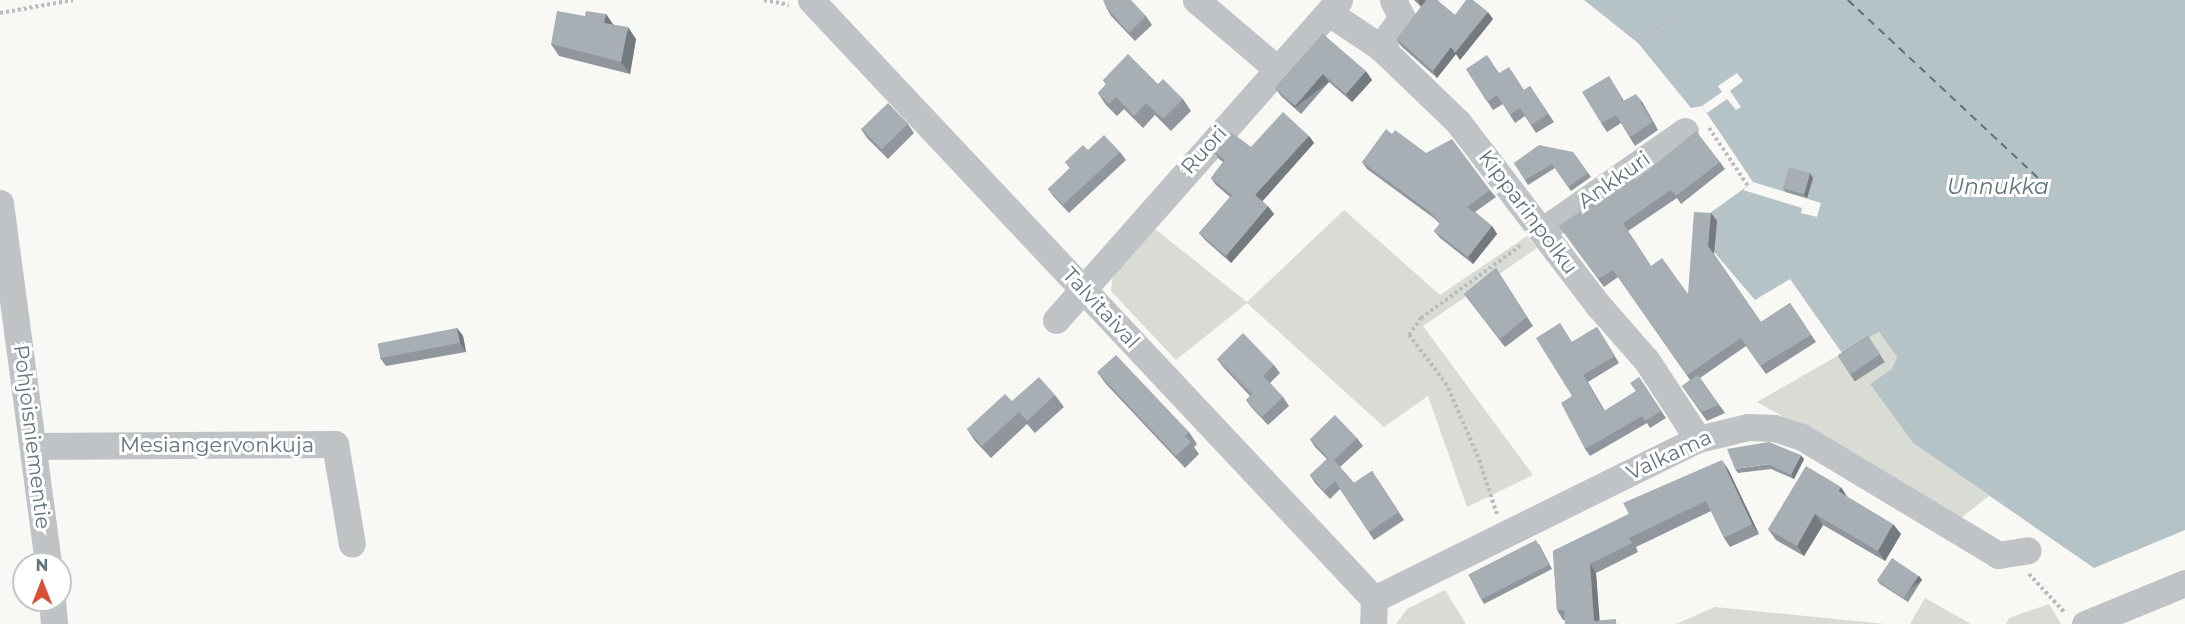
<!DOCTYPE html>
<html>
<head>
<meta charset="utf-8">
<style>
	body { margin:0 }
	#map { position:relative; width:2185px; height:624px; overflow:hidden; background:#f8f8f5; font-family:Montserrat,sans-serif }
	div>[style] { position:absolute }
	.green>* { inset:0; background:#d8dcd5 }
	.water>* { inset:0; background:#b6c3c6 }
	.pier>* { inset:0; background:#f8f8f5 }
	.ferry>* { height:1.5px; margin-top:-0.75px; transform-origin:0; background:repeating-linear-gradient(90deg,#607478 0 8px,transparent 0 14px) }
	.path>* { height:4px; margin-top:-2px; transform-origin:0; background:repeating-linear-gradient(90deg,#b9bcbe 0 3px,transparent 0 6px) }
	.minor>* { height:27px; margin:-13.5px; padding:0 13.5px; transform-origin:13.5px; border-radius:13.5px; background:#bfc3c6 }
	.wall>* { inset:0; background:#90969b; transform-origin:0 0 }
	.shaded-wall>* { inset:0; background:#757a7e; transform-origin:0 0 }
	.building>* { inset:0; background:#a7afb4; transform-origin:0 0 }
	span { translate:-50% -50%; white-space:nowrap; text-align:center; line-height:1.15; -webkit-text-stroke:6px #fff; paint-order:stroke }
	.street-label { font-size:21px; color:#65757e }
	.water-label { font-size:22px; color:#607478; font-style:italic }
	.north { position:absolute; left:12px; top:552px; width:60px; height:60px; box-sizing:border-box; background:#fff; border:2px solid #c1c8cb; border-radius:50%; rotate:0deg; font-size:16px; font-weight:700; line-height:24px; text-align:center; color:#65757e }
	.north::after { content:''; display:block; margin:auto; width:21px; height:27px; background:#d85035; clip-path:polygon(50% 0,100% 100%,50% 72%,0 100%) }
</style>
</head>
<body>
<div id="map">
	<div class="green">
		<div style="clip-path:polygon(1344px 210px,1440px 295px,1527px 236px,1537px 248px,1423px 326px,1533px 475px,1467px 507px,1428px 396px,1384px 427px,1247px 303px,1176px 360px,1111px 291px,1113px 273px,1150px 225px,1247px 302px)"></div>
		<div style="clip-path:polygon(1879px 332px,1897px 357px,1893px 369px,1870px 384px,1913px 443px,1989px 496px,1961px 518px,1757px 402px)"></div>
		<div style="clip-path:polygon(1445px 590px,1466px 624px,1396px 624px,1407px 609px)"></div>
		<div style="clip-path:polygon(1925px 598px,1971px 624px,1910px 624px)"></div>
		<div style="clip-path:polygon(2049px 604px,2061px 624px,2006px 624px,2009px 618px)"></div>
		<div style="clip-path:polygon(1715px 607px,1886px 624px,1676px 624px)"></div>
	</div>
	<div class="water">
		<div style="clip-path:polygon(1584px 0,2185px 0,2185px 530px,2094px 568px,1913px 443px,1870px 384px,1892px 369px,1897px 357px,1879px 332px,1842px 353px,1790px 279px,1755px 300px,1692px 226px,1753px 182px,1702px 106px,1691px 108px,1638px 43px)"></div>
	</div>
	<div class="pier">
		<div style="clip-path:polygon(1737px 73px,1743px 81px,1730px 91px,1741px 107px,1736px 110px,1727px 99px,1707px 113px,1702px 106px,1722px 92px,1718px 86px)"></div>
		<div style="clip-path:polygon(1753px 182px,1821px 203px,1817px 217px,1801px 213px,1802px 208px,1743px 190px)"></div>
	</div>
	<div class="ferry">
		<div style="left:1848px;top:0;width:277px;rotate:43.1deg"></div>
	</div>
	<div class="path">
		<div style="left:764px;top:0;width:25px;rotate:11deg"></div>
		<div style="left:0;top:13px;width:74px;rotate:-10.1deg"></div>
		<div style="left:1638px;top:43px;width:45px;rotate:-36.9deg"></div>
		<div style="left:1709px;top:128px;width:70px;rotate:56.1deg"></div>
		<div style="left:1497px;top:514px;width:60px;rotate:-108.4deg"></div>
		<div style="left:1478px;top:457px;width:78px;rotate:-113.3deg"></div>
		<div style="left:1447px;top:385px;width:63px;rotate:-127.2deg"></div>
		<div style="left:1409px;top:335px;width:21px;rotate:-55deg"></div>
		<div style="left:1421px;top:318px;width:126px;rotate:-36deg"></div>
		<div style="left:2029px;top:574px;width:53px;rotate:47.3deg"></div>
	</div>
	<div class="minor">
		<div style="left:811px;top:0;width:822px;rotate:46.77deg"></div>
		<div style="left:1374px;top:599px;width:25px;rotate:92deg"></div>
		<div style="left:1196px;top:0;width:106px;rotate:40.4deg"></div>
		<div style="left:1329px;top:13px;width:61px;rotate:33.7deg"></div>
		<div style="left:1380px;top:47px;width:108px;rotate:43.9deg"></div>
		<div style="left:1458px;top:122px;width:230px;rotate:52.6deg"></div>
		<div style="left:1598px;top:305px;width:74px;rotate:48.8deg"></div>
		<div style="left:1647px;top:361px;width:93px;rotate:56.8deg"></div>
		<div style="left:1380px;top:47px;width:36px;rotate:-53deg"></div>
		<div style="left:1402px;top:18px;width:20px;rotate:-117deg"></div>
		<div style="left:0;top:203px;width:364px;rotate:82.4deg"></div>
		<div style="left:1543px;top:230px;width:173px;rotate:-34.9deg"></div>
		<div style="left:1056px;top:320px;width:427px;rotate:-48.5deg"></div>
		<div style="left:34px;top:446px;width:301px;rotate:-0.4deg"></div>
		<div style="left:335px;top:444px;width:101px;rotate:80.4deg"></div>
		<div style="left:1374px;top:599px;width:361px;rotate:-26.3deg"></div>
		<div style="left:1698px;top:439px;width:51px;rotate:-13.5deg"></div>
		<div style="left:1748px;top:427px;width:26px;rotate:2deg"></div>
		<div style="left:1774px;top:428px;width:29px;rotate:18deg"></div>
		<div style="left:1802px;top:437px;width:229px;rotate:31deg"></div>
		<div style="left:1998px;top:555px;width:30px;rotate:-9deg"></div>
		<div style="left:52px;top:600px;width:24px;rotate:85deg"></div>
		<div style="left:2085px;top:624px;width:108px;rotate:-22.3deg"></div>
	</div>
	<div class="wall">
		<div style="clip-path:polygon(1414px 0,1437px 0,1455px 15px,1493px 19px,1460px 60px,1456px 54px,1437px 78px,1401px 46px,1397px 39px,1421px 7px)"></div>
		<div style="clip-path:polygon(1106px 7px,1146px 16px,1152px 25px,1135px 41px,1111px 16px)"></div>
		<div style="clip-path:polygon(606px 14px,613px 24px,636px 39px,630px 74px,559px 56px,551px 44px,585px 16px)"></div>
		<div style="clip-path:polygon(1323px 34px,1372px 80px,1352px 102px,1329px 82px,1301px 114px,1281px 96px,1275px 88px)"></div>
		<div style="clip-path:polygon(1466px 69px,1500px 73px,1524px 90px,1530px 86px,1554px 122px,1536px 133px,1525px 116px,1515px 123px,1503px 104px,1493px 110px)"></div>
		<div style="clip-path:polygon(1609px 76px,1624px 101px,1642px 102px,1658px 130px,1635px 146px,1621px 123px,1607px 132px,1601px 123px)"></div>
		<div style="clip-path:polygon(1103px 80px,1158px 84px,1183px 99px,1191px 111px,1171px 131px,1155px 115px,1143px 128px,1124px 109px,1117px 116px,1106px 105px,1098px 93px,1106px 85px)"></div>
		<div style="clip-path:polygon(908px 124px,914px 133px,888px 159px,867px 138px,861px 129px)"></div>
		<div style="clip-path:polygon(1392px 134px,1490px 190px,1496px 197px,1475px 212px,1492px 226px,1497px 234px,1473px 264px,1440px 238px,1434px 231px,1440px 224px,1435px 219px,1367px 169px,1362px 162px)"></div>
		<div style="clip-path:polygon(1309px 136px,1314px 143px,1262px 201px,1274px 214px,1231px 263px,1205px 240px,1199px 233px,1230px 197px,1216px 185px,1211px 178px,1223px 162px,1219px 159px,1214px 152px,1251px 147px)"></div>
		<div style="clip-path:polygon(1088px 150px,1120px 152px,1126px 160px,1069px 213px,1054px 197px,1048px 189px,1070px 168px,1065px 162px)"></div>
		<div style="clip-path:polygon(1573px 152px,1591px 177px,1571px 191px,1555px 168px,1528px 185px,1514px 163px)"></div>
		<div style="clip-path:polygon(1720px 162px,1725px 169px,1681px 204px,1677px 198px,1628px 231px,1651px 266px,1688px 294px,1711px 213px,1717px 221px,1714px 254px,1761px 322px,1790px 303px,1816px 342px,1766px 374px,1746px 346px,1700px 378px,1725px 413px,1707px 421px,1682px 386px,1690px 380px,1618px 277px,1604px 287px,1559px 226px,1636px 180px)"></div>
		<div style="clip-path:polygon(1810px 173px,1813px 178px,1807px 198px,1786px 192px,1783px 188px)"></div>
		<div style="clip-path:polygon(1496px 268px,1533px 326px,1505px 347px,1464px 294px)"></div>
		<div style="clip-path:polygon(1597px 327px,1619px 363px,1588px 382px,1605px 411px,1636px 391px,1639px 377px,1666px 418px,1650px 428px,1647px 423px,1590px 456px,1585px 449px,1572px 396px,1572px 342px)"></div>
		<div style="clip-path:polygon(457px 328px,463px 336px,466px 352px,386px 366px,380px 358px)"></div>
		<div style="left:1868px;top:336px;width:31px;height:36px;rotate:57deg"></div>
		<div style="clip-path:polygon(1217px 359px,1274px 365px,1280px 373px,1270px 383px,1283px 397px,1289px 406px,1268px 425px,1252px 408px,1246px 400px,1250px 396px,1223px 367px)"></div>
		<div style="clip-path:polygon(1097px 372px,1189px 432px,1197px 444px,1194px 447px,1199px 454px,1185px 468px,1106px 384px)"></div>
		<div style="clip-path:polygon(1055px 395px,1064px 407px,1035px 433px,1027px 424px,991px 458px,975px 441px,967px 429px,1012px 401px)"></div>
		<div style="clip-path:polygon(1357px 438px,1363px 446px,1340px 467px,1354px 483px,1372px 471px,1404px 520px,1374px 540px,1340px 489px,1330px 499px,1315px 483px,1310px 475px,1327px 459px,1315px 447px,1310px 439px)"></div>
		<div style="clip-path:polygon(1804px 459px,1794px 479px,1771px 469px,1738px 473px,1735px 469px)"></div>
		<div style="clip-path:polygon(1728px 469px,1759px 534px,1730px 547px,1724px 538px,1711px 511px,1636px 547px,1638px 552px,1596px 573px,1599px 621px,1619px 624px,1563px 620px,1557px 610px,1553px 551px,1629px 514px)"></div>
		<div style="clip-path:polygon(1847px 497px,1901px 534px,1885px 561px,1823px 525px,1804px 556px,1776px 540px,1768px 529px)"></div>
		<div style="clip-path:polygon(1539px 544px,1552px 569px,1484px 604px,1481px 599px)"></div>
		<div style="clip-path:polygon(1919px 576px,1922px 580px,1908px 602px,1880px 584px,1877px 580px)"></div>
	</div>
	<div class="shaded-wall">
		<div style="clip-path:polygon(1419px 0,1431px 0,1424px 10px,1418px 1px)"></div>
		<div style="clip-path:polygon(1488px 12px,1493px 19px,1460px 60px,1456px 54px,1437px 78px,1433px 71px,1451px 47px)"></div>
		<div style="clip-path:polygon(606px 14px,614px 26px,604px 23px)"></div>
		<div style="clip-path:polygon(628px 27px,636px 39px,630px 74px,621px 62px)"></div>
		<div style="clip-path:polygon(1366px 71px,1372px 80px,1352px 102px,1346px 94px)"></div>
		<div style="left:1323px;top:74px;width:10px;height:43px;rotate:53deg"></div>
		<div style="clip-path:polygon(1636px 94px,1642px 102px,1658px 130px,1653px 122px)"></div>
		<div style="clip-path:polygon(1309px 136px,1314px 143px,1261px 203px,1255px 195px)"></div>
		<div style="clip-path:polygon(1810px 173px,1813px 178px,1807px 198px,1804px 194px)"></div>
		<div style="clip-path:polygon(1268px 206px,1274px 214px,1231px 263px,1226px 256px)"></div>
		<div style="clip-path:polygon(1711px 213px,1717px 221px,1714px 254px,1708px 246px)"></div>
		<div style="clip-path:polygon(1492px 226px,1497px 234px,1473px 264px,1468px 257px)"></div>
		<div style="clip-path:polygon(457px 328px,463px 336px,466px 352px,460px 343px)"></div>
		<div style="clip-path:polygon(1801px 455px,1804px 459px,1794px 479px,1791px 475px)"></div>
		<div style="clip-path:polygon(1722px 460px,1728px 469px,1759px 534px,1752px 524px)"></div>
		<div style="clip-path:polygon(1841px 487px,1848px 498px,1838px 491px)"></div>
		<div style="clip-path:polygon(1815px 514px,1823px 525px,1804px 556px,1797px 546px)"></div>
		<div style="clip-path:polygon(1893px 524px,1901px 534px,1885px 561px,1878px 551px)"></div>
		<div style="clip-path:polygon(1590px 564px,1596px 573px,1600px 624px,1594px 621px)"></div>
		<div style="left:1919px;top:576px;width:5px;height:26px;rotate:53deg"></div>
	</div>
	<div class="building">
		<div style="clip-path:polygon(1103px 0,1131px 0,1146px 16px,1129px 33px,1106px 7px)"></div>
		<div style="clip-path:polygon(1426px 0,1437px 0,1455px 15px,1466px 0,1473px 0,1488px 12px,1455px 53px,1451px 47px,1433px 71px,1397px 39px)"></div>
		<div style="clip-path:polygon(557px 11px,585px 16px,586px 11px,606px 14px,604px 23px,628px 27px,621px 62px,551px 44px)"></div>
		<div style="clip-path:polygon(1323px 34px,1366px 71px,1346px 94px,1323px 74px,1295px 106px,1275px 88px)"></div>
		<div style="clip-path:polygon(1128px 54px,1158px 84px,1163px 79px,1183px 99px,1163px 119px,1146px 103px,1134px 116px,1116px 97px,1109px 104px,1098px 93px,1106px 84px,1103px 80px)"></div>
		<div style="clip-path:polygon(1487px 55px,1499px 73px,1509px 67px,1524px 90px,1530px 86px,1548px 114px,1531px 125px,1520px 108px,1510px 115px,1497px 95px,1487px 102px,1466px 69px)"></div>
		<div style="clip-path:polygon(1609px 76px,1623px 101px,1636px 94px,1653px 122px,1630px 137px,1616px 115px,1601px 123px,1582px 92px)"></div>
		<div style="left:888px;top:103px;width:29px;height:37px;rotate:46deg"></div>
		<div style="clip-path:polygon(1283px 112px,1309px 136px,1255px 195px,1268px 206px,1226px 256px,1199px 233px,1232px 195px,1211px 178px,1225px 160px,1214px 152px,1231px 132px,1251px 147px)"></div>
		<div style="clip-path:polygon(1386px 129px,1392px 134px,1395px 130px,1426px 153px,1452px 139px,1490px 190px,1467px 207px,1492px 226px,1468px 257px,1434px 231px,1440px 223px,1430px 212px,1362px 162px)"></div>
		<div style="clip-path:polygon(1696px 131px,1720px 162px,1676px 196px,1671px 190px,1623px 223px,1651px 266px,1662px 258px,1688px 294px,1694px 212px,1711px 213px,1708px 246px,1761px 322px,1790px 303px,1811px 335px,1760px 366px,1741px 338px,1687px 375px,1613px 270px,1598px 279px,1559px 226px,1633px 175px,1636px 180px)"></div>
		<div style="clip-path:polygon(1104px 135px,1120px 152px,1063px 205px,1048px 189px,1071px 167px,1065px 162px,1083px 145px,1088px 150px)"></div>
		<div style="clip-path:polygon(1539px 145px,1573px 152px,1588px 173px,1568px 187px,1552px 164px,1525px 180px,1514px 163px)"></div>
		<div style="left:1789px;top:167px;width:22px;height:22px;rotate:16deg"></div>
		<div style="clip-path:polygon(1496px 268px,1527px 317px,1500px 339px,1464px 294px)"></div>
		<div style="clip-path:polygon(1560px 323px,1572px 342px,1597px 327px,1615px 356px,1583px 375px,1604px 411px,1636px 391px,1630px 383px,1639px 377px,1661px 411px,1645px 421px,1642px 416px,1585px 449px,1561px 403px,1572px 396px,1536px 338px)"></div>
		<div style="left:457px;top:328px;width:15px;height:81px;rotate:79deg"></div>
		<div style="clip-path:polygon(1243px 333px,1274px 365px,1263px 376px,1283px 397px,1262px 417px,1246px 400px,1252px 394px,1217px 359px)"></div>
		<div style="left:1868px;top:336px;width:22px;height:36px;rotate:56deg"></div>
		<div style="clip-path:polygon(1116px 355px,1189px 432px,1185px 436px,1191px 442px,1176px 456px,1097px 372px)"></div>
		<div style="clip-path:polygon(1698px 375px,1719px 405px,1702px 412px,1682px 386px)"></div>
		<div style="clip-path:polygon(1039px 377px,1055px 395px,1027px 421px,1019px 412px,982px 446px,967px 429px,1005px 394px,1012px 401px)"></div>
		<div style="clip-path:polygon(1335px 415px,1357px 438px,1334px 460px,1354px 483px,1372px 471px,1399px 512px,1369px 532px,1335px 481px,1324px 491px,1310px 475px,1328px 458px,1310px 439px)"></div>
		<div style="clip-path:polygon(1769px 442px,1801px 455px,1791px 475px,1768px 464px,1735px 469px,1727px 449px)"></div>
		<div style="clip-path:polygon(1722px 460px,1752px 524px,1724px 538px,1706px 501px,1629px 538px,1632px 543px,1590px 564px,1594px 621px,1616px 619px,1616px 624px,1565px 624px,1564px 610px,1557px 610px,1553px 551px,1629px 514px,1623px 503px)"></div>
		<div style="clip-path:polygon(1806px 466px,1841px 487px,1838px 491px,1893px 524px,1878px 551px,1815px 514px,1797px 546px,1768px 529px)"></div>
		<div style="left:1536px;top:540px;width:28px;height:76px;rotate:63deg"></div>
		<div style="left:1892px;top:558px;width:32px;height:27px;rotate:34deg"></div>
	</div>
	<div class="street-label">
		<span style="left:1204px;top:150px;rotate:-48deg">Ruori</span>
		<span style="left:1614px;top:180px;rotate:-35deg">Ankkuri</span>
		<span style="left:1528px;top:212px;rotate:53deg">Kipparinpolku</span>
		<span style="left:1101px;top:308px;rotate:47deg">Talvitaival</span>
		<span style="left:32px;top:437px;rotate:83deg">Pohjoisniementie</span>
		<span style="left:217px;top:445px">Mesiangervonkuja</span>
		<span style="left:1669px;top:455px;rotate:-25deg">Valkama</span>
	</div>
	<div class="water-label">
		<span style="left:1998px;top:187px">Unnukka</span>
	</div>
	<div class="north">N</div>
</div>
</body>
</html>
